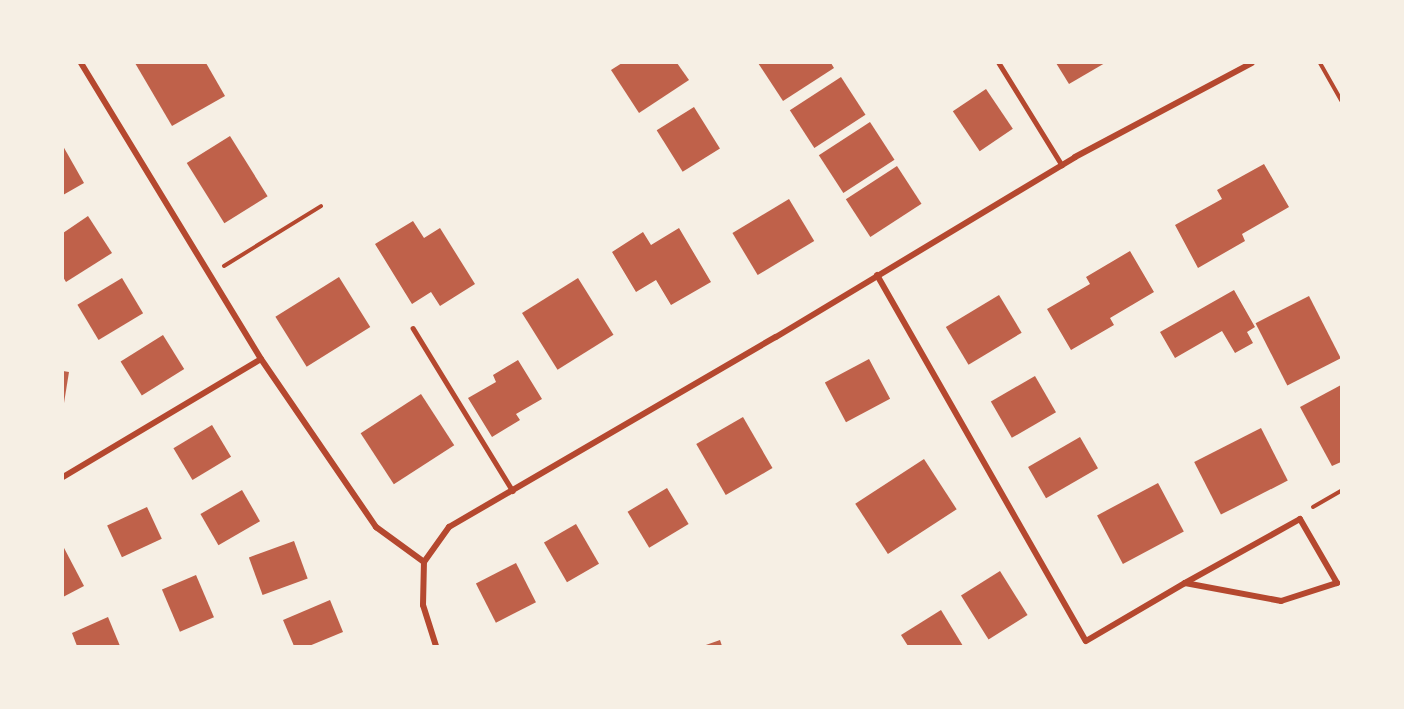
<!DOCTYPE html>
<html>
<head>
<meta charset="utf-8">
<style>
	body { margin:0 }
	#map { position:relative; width:1404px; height:709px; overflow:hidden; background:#f6efe4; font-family:Ubuntu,sans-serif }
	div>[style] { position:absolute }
	.building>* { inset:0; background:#bf614a; transform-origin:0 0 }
	.path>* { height:4px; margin:-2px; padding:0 2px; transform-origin:2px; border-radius:2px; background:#b5482f }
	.service>* { height:4.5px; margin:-2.25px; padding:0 2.25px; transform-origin:2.25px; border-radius:2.25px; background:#b5482f }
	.minor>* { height:6px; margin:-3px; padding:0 3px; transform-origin:3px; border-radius:3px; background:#b5482f }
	span { translate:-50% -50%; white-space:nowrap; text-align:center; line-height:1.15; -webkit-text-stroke:5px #f6efe4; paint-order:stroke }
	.frame { position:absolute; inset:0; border:64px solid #f6efe4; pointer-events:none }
</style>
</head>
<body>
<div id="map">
	<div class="building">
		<div style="clip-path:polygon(135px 63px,206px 63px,225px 96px,172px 126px)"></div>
		<div style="clip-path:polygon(622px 63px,677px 63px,689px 80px,639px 113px,611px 70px)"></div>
		<div style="clip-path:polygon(758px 63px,831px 63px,834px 68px,783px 101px)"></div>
		<div style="clip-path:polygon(1056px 63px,1105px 63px,1069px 84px)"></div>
		<div style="left:841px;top:77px;width:45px;height:61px;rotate:57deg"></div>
		<div style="left:986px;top:89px;width:48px;height:40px;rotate:56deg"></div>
		<div style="left:694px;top:107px;width:49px;height:44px;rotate:58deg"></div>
		<div style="left:870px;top:122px;width:45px;height:61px;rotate:57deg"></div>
		<div style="left:230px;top:136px;width:71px;height:51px;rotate:58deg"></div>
		<div style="clip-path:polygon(63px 146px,84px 183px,63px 195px)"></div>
		<div style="clip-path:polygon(1264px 164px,1289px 207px,1242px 234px,1245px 241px,1198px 268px,1175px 225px,1222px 199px,1217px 190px)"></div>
		<div style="left:897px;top:166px;width:45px;height:61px;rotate:57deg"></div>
		<div style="left:789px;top:199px;width:49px;height:66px;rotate:59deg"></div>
		<div style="clip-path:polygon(88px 216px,112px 253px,66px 282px,63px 277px,63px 233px)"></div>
		<div style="clip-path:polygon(413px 221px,424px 238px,440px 228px,475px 284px,440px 306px,431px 292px,412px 304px,375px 244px)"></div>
		<div style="clip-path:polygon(679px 228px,711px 282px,671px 305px,656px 280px,636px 292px,612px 252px,643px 232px,651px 245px)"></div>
		<div style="clip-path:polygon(1130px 251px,1154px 292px,1110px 318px,1114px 325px,1071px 350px,1047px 309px,1090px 284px,1086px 277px)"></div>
		<div style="left:339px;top:277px;width:59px;height:75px;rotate:58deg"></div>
		<div style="left:122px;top:278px;width:41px;height:52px;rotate:59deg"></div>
		<div style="left:578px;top:278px;width:67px;height:66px;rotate:58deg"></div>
		<div style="clip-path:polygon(1234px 290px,1255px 327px,1247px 332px,1253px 343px,1235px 353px,1222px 331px,1175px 358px,1160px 332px)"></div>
		<div style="left:999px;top:295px;width:44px;height:62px;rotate:59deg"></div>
		<div style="left:1309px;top:296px;width:70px;height:60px;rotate:63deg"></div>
		<div style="left:163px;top:335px;width:40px;height:50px;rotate:58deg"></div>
		<div style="left:869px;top:359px;width:45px;height:50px;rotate:62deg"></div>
		<div style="clip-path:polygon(518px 360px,542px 399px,516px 414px,520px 420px,492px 437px,468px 398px,496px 382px,493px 375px)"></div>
		<div style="clip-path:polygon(63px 371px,69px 372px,64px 403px,63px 403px)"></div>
		<div style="left:1035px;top:376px;width:42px;height:51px;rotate:60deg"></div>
		<div style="clip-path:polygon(1341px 385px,1341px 462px,1332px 466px,1300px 407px)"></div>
		<div style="left:421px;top:394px;width:61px;height:72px;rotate:57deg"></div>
		<div style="left:743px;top:417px;width:59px;height:54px;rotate:60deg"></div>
		<div style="left:212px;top:425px;width:37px;height:45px;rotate:59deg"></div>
		<div style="left:1261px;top:428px;width:59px;height:75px;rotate:63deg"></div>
		<div style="left:1080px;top:437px;width:36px;height:60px;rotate:60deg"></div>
		<div style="left:924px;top:459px;width:60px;height:82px;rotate:57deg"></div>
		<div style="left:1158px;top:483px;width:55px;height:69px;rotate:62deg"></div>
		<div style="left:667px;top:488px;width:42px;height:46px;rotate:59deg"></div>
		<div style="left:242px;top:490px;width:36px;height:48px;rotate:60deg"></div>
		<div style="left:147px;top:507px;width:35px;height:44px;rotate:65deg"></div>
		<div style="left:576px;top:524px;width:46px;height:37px;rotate:60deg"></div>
		<div style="left:294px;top:541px;width:40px;height:48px;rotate:70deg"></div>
		<div style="clip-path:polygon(63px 546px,84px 586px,63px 597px)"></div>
		<div style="left:516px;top:563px;width:44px;height:45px;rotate:63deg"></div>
		<div style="left:1000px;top:571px;width:52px;height:46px;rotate:58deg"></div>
		<div style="left:196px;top:575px;width:46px;height:37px;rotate:67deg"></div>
		<div style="clip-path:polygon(330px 600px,343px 632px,309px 646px,294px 646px,283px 620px)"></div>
		<div style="clip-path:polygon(941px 610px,963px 646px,908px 646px,901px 635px)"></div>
		<div style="clip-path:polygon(108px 617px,120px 646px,77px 646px,72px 633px)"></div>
		<div style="clip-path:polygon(720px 640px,722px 646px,703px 646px)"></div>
	</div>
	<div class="path">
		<div style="left:1320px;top:63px;width:43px;rotate:60.4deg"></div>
		<div style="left:224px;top:266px;width:114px;rotate:-31.7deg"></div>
		<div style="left:1313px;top:507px;width:32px;rotate:-30deg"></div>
	</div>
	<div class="service">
		<div style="left:999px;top:63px;width:120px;rotate:58.3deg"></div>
		<div style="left:413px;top:328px;width:191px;rotate:58.5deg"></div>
	</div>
	<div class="minor">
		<div style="left:81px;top:63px;width:346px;rotate:58.7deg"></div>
		<div style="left:261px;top:359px;width:204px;rotate:55.6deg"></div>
		<div style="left:376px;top:527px;width:59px;rotate:36.1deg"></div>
		<div style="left:877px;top:275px;width:421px;rotate:60.3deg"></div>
		<div style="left:1086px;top:641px;width:115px;rotate:-30.4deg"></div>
		<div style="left:1185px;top:583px;width:98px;rotate:10.6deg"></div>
		<div style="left:1281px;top:601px;width:59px;rotate:-17.8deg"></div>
		<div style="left:1337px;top:583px;width:74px;rotate:-120deg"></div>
		<div style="left:1300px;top:519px;width:132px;rotate:150.9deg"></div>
		<div style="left:63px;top:477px;width:230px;rotate:-30.8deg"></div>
		<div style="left:436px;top:646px;width:43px;rotate:-107.6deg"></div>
		<div style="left:423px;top:605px;width:43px;rotate:-88.7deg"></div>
		<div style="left:424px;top:562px;width:43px;rotate:-54.5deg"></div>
		<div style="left:449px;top:527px;width:378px;rotate:-30.2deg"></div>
		<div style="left:776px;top:337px;width:349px;rotate:-31deg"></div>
		<div style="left:1075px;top:157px;width:200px;rotate:-28deg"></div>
	</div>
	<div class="frame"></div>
</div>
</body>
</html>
